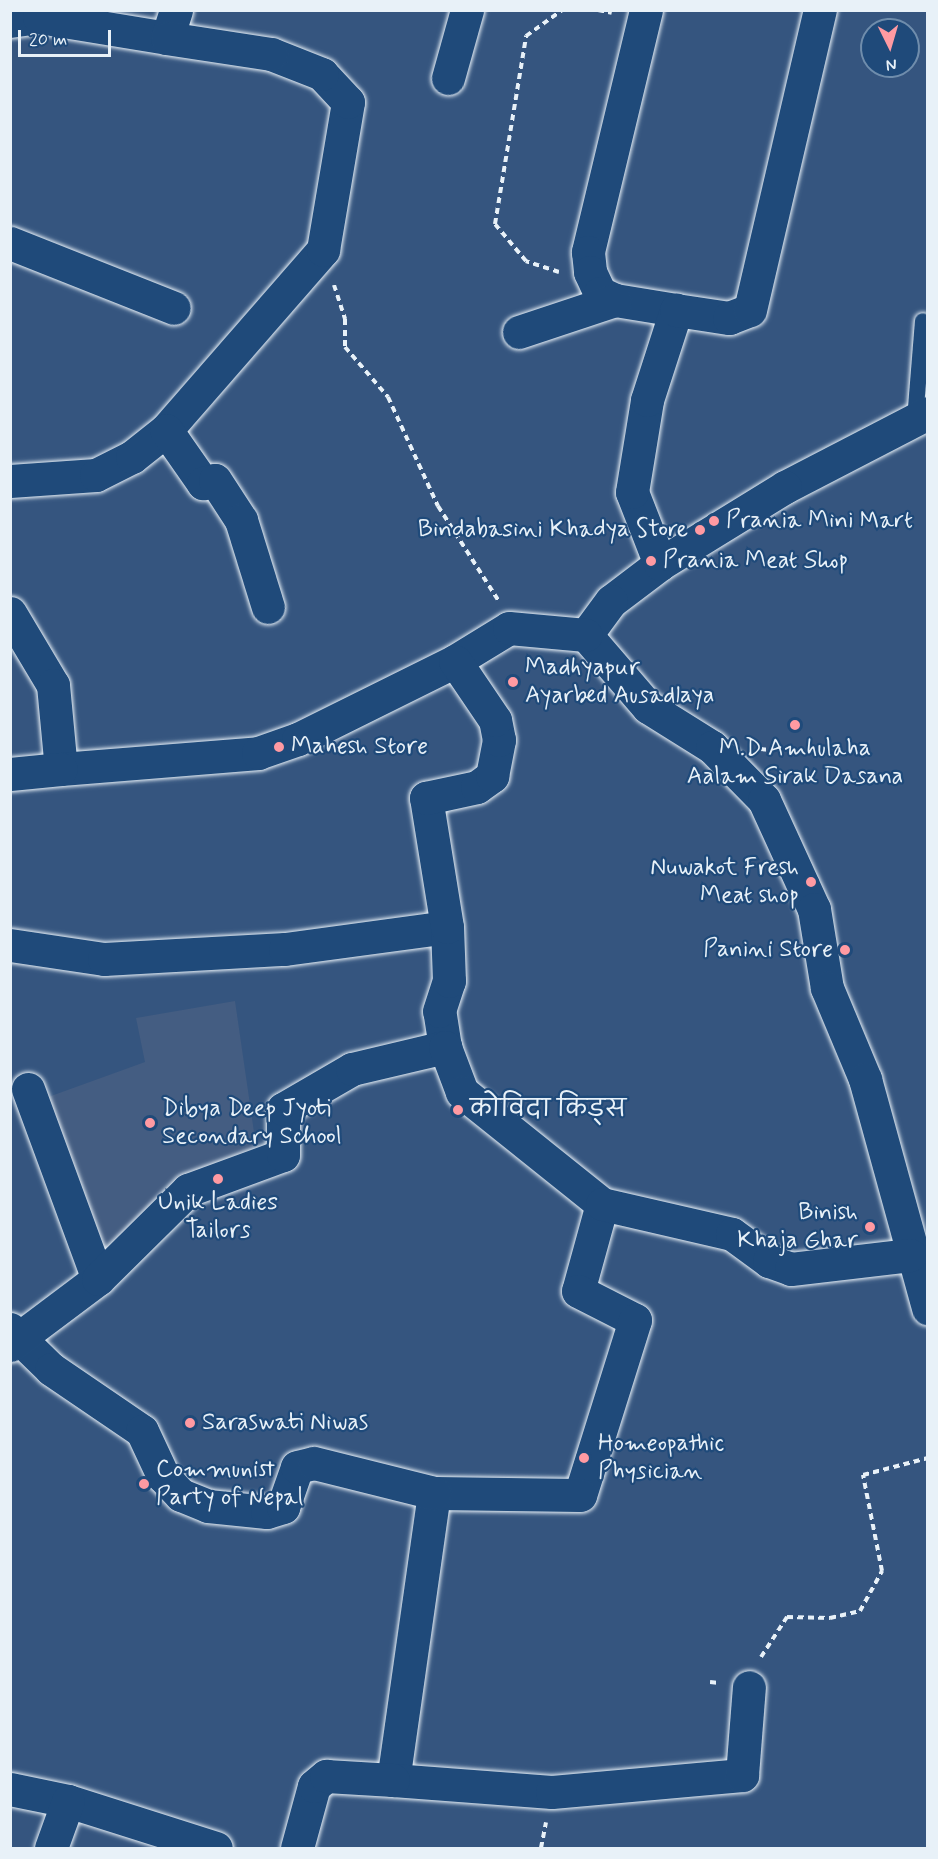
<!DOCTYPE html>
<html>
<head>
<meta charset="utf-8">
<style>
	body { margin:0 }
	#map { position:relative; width:938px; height:1859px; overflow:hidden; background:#35557f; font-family:Mynerve,"Playpen Sans Deva",sans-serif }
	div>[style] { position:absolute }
	.built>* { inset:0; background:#445d82 }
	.path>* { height:4px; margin-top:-2px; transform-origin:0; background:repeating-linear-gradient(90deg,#e8f1f8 0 6px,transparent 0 10.5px) }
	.roads { filter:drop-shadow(0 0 2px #e8f1f8) drop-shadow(0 0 2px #e8f1f8) }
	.service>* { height:16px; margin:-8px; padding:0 8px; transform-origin:8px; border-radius:8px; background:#1f4a7a }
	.minor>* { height:33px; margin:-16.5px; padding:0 16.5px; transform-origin:16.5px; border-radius:16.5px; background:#1f4a7a }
	.dots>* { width:16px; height:16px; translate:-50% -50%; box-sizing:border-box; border:3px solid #1f4a7a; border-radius:50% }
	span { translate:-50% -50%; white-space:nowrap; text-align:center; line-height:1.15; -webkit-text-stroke:4.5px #1f4a7a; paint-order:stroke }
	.poi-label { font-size:24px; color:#e8f1f8 }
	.left { translate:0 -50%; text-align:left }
	.right { translate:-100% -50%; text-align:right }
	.frame { position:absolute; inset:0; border:12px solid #e8f1f8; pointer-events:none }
	.north { position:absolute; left:860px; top:18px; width:60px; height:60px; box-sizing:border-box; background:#1f4a7a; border:2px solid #6f8dac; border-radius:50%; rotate:175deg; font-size:16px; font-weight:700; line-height:24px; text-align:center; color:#e8f1f8 }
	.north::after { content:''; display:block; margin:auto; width:21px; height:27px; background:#ff9aa2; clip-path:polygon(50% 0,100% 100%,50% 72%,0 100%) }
	.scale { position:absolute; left:18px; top:30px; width:93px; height:27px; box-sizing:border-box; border:3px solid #e8f1f8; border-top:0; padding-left:8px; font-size:18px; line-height:21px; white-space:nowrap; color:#e8f1f8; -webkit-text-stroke:4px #1f4a7a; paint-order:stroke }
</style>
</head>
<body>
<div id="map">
	<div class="built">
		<div style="clip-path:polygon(235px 1001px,256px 1146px,190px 1175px,97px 1259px,40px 1100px,145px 1062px,136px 1018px)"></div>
	</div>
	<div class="path">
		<div style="left:598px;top:10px;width:14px;rotate:12deg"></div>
		<div style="left:559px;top:272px;width:35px;rotate:-162deg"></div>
		<div style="left:526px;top:261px;width:48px;rotate:-130deg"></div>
		<div style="left:495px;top:224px;width:191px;rotate:-80.6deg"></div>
		<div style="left:526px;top:36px;width:44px;rotate:-35.8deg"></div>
		<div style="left:334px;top:285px;width:36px;rotate:72deg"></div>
		<div style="left:345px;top:319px;width:28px;rotate:90deg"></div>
		<div style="left:345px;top:347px;width:66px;rotate:49.3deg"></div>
		<div style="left:388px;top:397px;width:120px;rotate:65.4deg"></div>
		<div style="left:438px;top:506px;width:112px;rotate:57.4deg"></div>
		<div style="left:760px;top:749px;width:11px;rotate:5deg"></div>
		<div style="left:761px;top:1657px;width:48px;rotate:-57deg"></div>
		<div style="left:787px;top:1617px;width:43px;rotate:1.3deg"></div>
		<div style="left:830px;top:1618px;width:31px;rotate:-13deg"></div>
		<div style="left:860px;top:1611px;width:46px;rotate:-61.2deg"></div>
		<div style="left:882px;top:1571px;width:98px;rotate:-101.2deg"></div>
		<div style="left:863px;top:1475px;width:67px;rotate:-14.7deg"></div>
		<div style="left:710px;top:1682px;width:9px;rotate:6deg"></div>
		<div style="left:541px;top:1848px;width:26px;rotate:-79deg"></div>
	</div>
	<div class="roads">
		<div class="service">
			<div style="left:915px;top:420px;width:99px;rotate:-85.4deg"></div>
		</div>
		<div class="minor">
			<div style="left:646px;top:10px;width:249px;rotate:103.5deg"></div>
			<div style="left:588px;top:252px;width:20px;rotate:84deg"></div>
			<div style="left:590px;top:272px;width:23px;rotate:65deg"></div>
			<div style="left:600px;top:293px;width:17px;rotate:25deg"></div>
			<div style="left:615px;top:300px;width:62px;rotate:9.3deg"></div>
			<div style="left:10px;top:21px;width:29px;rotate:-8deg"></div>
			<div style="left:39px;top:17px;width:130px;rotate:9.3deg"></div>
			<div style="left:167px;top:38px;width:29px;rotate:-72deg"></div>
			<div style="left:448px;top:78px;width:71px;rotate:-74.4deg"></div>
			<div style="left:10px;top:243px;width:176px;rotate:21.6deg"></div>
			<div style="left:519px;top:332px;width:101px;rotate:-18.4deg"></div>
			<div style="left:928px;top:413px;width:161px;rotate:152.6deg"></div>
			<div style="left:785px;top:487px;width:147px;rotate:148.4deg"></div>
			<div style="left:660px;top:564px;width:61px;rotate:142.9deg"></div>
			<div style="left:611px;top:601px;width:42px;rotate:126.3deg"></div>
			<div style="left:586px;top:635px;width:95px;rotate:49.3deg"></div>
			<div style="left:648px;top:707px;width:75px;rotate:32deg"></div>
			<div style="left:712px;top:747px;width:74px;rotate:45.5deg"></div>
			<div style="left:764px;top:800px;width:120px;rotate:65.4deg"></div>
			<div style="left:814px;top:909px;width:80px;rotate:80.7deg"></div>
			<div style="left:827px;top:988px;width:99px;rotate:67.3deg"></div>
			<div style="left:865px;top:1079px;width:238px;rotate:74.6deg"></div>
			<div style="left:166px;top:430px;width:239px;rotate:-48.9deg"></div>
			<div style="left:323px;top:250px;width:150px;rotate:-80.4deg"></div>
			<div style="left:348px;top:102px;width:38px;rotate:-133deg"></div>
			<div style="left:322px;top:74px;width:55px;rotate:-158.6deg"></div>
			<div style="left:271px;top:54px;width:105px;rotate:-171.3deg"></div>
			<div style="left:10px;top:481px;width:86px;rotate:-4deg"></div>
			<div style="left:96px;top:475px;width:40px;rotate:-26.6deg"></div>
			<div style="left:132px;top:457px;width:43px;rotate:-38.5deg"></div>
			<div style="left:166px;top:430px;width:65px;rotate:55.1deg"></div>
			<div style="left:203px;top:483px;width:12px;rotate:-14deg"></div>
			<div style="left:215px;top:480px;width:48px;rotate:57deg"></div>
			<div style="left:241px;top:520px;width:91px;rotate:72.8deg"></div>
			<div style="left:660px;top:564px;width:77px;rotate:-111.3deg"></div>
			<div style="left:632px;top:492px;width:93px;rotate:-80.7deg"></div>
			<div style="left:647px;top:400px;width:95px;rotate:-72.1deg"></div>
			<div style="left:676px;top:310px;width:54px;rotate:8.6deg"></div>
			<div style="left:729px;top:318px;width:22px;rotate:-21deg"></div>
			<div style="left:750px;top:310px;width:308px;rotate:-76.9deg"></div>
			<div style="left:10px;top:613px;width:84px;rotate:59.2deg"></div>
			<div style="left:53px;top:685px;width:84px;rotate:84.6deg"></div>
			<div style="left:61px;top:769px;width:198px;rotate:-4.6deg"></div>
			<div style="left:258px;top:753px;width:42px;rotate:-19.3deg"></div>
			<div style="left:298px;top:739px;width:175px;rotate:-26.4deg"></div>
			<div style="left:455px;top:661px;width:63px;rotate:-31.4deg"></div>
			<div style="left:509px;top:628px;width:77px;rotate:5.2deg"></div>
			<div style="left:10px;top:774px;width:51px;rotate:-5.6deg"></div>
			<div style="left:10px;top:945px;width:95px;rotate:8.5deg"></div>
			<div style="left:104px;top:959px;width:181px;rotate:-3.2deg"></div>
			<div style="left:285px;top:949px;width:163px;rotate:-7.7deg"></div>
			<div style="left:445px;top:1047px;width:36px;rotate:-99deg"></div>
			<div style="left:439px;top:1011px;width:32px;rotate:-72deg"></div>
			<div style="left:449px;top:981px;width:54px;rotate:-92.1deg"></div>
			<div style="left:447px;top:927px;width:131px;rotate:-99.2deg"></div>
			<div style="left:426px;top:798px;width:52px;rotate:-12.2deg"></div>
			<div style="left:477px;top:787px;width:19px;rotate:-36deg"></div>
			<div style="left:492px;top:776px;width:37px;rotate:-79deg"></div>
			<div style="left:499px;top:740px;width:20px;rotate:-101deg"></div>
			<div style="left:495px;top:720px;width:71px;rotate:-124.1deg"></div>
			<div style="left:28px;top:1089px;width:202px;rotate:69.8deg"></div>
			<div style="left:602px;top:1204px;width:90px;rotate:105.4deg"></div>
			<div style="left:578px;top:1291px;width:64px;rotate:27deg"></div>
			<div style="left:635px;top:1320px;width:183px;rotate:107.4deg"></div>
			<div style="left:580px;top:1495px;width:146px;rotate:-179.2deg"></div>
			<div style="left:434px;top:1493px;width:290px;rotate:98.1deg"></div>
			<div style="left:393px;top:1780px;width:159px;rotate:4.3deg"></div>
			<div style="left:552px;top:1792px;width:191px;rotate:-5.1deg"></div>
			<div style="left:742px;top:1775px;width:88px;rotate:-85.5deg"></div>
			<div style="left:10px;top:1329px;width:57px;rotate:44.3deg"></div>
			<div style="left:51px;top:1369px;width:110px;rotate:34.3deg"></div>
			<div style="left:142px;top:1431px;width:50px;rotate:65deg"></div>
			<div style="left:163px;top:1476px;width:26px;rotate:47deg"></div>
			<div style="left:181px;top:1495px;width:29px;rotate:22deg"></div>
			<div style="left:208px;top:1506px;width:59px;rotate:5.8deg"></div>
			<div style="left:267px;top:1512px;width:17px;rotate:-17deg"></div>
			<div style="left:283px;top:1507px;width:42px;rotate:-70.7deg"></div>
			<div style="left:297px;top:1467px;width:17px;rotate:-13deg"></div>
			<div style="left:314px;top:1463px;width:124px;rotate:14deg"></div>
			<div style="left:10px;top:1345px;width:110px;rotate:-36.9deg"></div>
			<div style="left:98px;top:1279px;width:127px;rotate:-44.7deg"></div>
			<div style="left:188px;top:1190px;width:101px;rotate:-20.2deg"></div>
			<div style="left:283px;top:1155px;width:46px;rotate:-90deg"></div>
			<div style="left:283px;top:1109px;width:80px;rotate:-30.1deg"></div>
			<div style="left:352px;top:1069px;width:96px;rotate:-13.3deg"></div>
			<div style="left:445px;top:1047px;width:48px;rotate:69.3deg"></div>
			<div style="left:462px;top:1092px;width:179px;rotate:38.7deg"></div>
			<div style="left:602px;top:1204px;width:133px;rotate:13deg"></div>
			<div style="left:732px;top:1234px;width:46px;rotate:36.1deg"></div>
			<div style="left:769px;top:1261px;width:23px;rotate:20deg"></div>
			<div style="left:791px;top:1269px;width:120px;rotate:-6.7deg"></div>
			<div style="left:10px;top:1789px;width:59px;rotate:11.7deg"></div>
			<div style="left:68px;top:1801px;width:155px;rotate:17.6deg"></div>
			<div style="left:51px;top:1848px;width:50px;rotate:-70.1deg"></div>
			<div style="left:297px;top:1848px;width:64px;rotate:-74.7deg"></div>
			<div style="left:314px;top:1786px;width:16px;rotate:-40deg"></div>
			<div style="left:326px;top:1776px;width:67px;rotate:3.4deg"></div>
		</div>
	</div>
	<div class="dots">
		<div style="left:714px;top:521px;background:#ff9aa2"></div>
		<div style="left:700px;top:530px;background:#ff9aa2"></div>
		<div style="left:651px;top:561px;background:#ff9aa2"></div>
		<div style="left:513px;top:682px;background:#ff9aa2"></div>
		<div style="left:795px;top:725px;background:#ff9aa2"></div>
		<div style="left:279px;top:747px;background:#ff9aa2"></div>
		<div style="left:811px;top:882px;background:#ff9aa2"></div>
		<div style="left:845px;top:950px;background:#ff9aa2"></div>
		<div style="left:458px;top:1110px;background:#ff9aa2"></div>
		<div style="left:150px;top:1123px;background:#ff9aa2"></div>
		<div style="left:218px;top:1179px;background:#ff9aa2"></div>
		<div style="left:870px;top:1227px;background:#ff9aa2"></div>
		<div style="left:190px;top:1423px;background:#ff9aa2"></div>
		<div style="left:584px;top:1458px;background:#ff9aa2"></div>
		<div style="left:144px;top:1484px;background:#ff9aa2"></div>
	</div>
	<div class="poi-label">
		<span class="left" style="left:726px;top:521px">Prania Mini Mart</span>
		<span class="right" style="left:688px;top:530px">Bindabasini Khadya Store</span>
		<span class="left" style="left:663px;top:561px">Prania Meat Shop</span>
		<span class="left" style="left:525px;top:682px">Madhyapur<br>Ayarbed Ausadlaya</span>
		<span class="left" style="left:291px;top:747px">Mahesh Store</span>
		<span style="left:795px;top:763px">M.D Amhulaha<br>Aalam Sirak Dasana</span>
		<span class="right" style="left:799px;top:882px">Nuwakot Fresh<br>Meat shop</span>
		<span class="right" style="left:833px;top:950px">Panini Store</span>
		<span class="left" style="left:162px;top:1123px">Dibya Deep Jyoti<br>Secondary School</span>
		<span class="left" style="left:470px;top:1110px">कोविदा किड्स</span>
		<span style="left:218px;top:1217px">Unik Ladies<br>Tailors</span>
		<span class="right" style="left:858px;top:1227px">Binish<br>Khaja Ghar</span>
		<span class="left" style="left:202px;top:1423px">Saraswati Niwas</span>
		<span class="left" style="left:598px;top:1458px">Homeopathic<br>Physician</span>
		<span class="left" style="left:156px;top:1484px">Communist<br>Party of Nepal</span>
	</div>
	<div class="frame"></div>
	<div class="north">N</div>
	<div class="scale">20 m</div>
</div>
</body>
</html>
